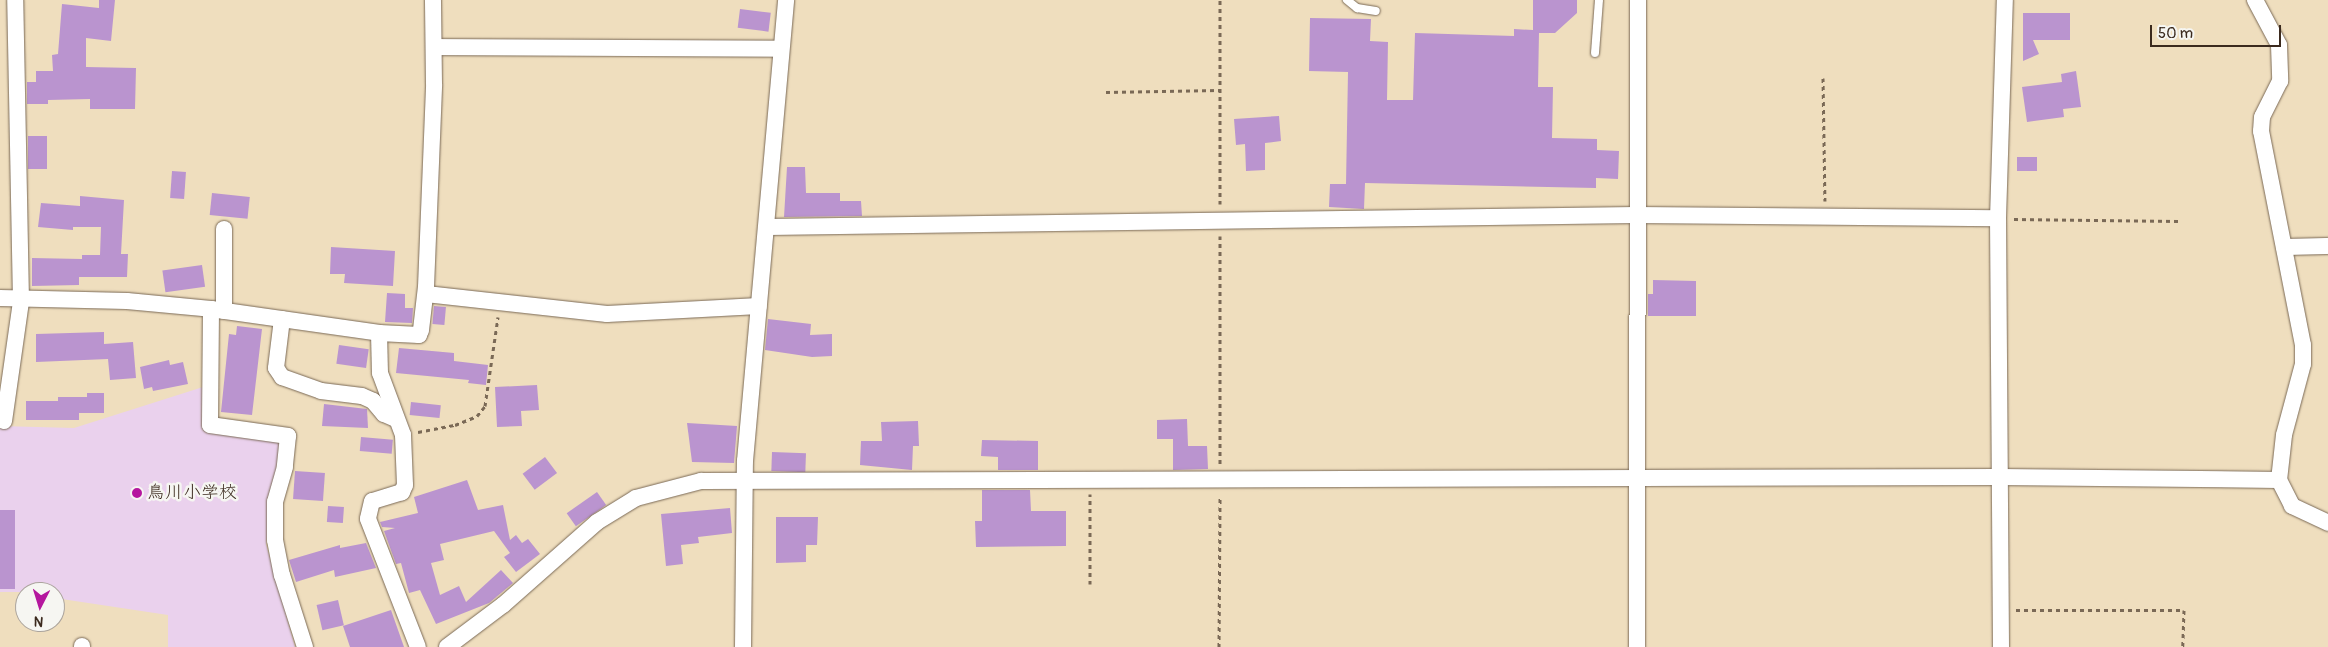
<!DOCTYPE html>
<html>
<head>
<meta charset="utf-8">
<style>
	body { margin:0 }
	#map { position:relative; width:2328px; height:647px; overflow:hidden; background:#efdebe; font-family:Pangolin,"Klee One",sans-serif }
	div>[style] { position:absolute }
	.built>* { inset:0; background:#ead1ed }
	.building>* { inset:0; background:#ba94cf; transform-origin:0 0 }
	.path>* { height:3px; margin-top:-1.5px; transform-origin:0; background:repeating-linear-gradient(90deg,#7a6956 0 4px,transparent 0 8px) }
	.roads { filter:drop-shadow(0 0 1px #7a6956) drop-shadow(0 0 1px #7a6956) }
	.service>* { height:8px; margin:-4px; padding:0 4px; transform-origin:4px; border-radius:4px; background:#fff }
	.minor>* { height:16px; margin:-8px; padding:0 8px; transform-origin:8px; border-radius:8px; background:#fff }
	.dots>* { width:14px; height:14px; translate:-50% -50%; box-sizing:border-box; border:2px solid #f6f6f2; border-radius:50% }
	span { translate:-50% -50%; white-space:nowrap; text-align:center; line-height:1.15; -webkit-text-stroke:5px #f6f6f2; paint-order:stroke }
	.poi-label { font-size:18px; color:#3b2a1e }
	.left { translate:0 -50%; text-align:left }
	.north { position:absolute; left:15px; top:582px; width:50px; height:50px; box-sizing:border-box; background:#f6f6f2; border:1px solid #aba49d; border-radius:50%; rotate:185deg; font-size:14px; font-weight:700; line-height:20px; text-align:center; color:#3b2a1e }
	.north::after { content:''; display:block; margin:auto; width:18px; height:22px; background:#b5179e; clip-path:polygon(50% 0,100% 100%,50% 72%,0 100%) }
	.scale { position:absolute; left:2150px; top:25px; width:131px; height:22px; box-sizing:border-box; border:2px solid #3b2a1e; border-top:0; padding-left:6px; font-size:15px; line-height:18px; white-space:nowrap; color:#3b2a1e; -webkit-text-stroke:4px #f6f6f2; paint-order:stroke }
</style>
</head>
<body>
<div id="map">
	<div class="built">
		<div style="clip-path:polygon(203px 387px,203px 429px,280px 442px,266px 544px,295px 647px,168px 647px,168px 615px,55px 598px,55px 592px,0 592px,0 426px,74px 428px)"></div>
	</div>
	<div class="building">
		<div style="clip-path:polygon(99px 0,115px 0,111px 41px,86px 38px,86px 67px,136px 68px,135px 109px,90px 109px,90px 99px,48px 100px,48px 104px,27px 104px,27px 82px,36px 82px,36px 71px,53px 71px,52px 55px,58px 54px,62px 4px,99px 8px)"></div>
		<div style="clip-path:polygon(1533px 0,1577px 0,1577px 13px,1555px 33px,1539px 33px,1538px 87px,1553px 87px,1552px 138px,1597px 139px,1597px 150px,1619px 151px,1618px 179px,1596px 178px,1596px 188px,1365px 183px,1364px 209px,1329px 207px,1330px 184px,1346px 184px,1348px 72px,1309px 71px,1310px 18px,1371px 19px,1370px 41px,1388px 42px,1387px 100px,1413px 100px,1415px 33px,1514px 36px,1514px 29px,1533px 30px)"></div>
		<div style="left:740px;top:9px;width:31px;height:19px;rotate:7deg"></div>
		<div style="clip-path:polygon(2023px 13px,2070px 13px,2070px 40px,2033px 40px,2039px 54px,2023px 61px)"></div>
		<div style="clip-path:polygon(2076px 71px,2081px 107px,2063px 109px,2064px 117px,2027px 122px,2022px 87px,2062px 82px,2061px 74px)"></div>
		<div style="clip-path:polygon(1279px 116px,1281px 141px,1265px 143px,1265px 170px,1246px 171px,1245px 144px,1236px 145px,1234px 119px)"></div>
		<div style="left:28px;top:136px;width:19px;height:33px"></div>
		<div style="left:2037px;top:157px;width:14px;height:20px;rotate:90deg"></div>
		<div style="clip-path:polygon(787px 167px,805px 167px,806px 193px,840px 193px,840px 201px,861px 201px,862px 216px,784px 217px)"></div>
		<div style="left:172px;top:171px;width:14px;height:27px;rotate:4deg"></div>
		<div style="left:212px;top:193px;width:38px;height:22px;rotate:6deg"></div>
		<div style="clip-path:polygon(80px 196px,124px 200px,121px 254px,128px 254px,127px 277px,79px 277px,79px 285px,32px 286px,32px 258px,82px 259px,82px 255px,100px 255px,101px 227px,73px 227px,73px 230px,38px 227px,41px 203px,80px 206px)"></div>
		<div style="clip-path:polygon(331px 247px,395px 251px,393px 286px,344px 283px,345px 274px,330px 274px)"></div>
		<div style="left:202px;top:265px;width:22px;height:40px;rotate:82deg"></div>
		<div style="clip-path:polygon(1653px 280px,1696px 281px,1696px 316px,1648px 316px,1648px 294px,1653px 294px)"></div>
		<div style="clip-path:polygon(387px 293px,405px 294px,405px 308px,413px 308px,412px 323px,385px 322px)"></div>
		<div style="left:434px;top:306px;width:12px;height:18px;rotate:5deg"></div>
		<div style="clip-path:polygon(768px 319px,811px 324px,810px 335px,832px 334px,832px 356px,812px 357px,765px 350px)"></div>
		<div style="clip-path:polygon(237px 326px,262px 329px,252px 415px,221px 412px,229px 334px,236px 335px)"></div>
		<div style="clip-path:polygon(104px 332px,104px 344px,133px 342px,136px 378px,110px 380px,108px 359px,36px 362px,36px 334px)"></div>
		<div style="left:339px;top:345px;width:30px;height:19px;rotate:8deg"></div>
		<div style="clip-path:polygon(399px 348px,454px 353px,454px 361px,488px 365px,486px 385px,468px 383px,469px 380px,396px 373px)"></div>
		<div style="clip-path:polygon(169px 360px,170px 365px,183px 362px,188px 384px,153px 391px,152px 387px,144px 389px,140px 367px)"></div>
		<div style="clip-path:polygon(537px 385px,539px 410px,521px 411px,522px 426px,497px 427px,495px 387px)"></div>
		<div style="clip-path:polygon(87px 393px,104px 393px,104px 413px,79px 413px,79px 420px,26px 420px,26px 401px,58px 401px,58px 397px,87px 397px)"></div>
		<div style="left:411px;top:402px;width:30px;height:13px;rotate:6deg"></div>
		<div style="clip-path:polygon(324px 404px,367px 409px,368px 428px,322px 426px)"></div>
		<div style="clip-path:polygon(1187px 419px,1188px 446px,1207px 446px,1208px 469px,1173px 470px,1173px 439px,1157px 439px,1157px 420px)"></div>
		<div style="clip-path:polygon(918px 421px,919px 446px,913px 446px,912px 470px,860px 465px,861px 441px,882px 441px,881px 422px)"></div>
		<div style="clip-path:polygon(687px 423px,737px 426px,734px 463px,692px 462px)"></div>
		<div style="left:361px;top:437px;width:32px;height:14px;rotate:5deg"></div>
		<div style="clip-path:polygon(982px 440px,1038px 441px,1038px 470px,998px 470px,998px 457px,981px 456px)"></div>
		<div style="left:772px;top:452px;width:34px;height:19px;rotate:2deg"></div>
		<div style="left:545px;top:457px;width:20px;height:28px;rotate:53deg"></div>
		<div style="left:295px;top:471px;width:30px;height:28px;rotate:4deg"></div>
		<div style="clip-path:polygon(467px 480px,478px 510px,503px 505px,510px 540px,516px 535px,522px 543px,528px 539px,540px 554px,516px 572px,504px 557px,510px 553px,494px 531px,440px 544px,444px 560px,431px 563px,440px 595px,459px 586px,466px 602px,501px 570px,513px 583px,489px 603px,436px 624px,420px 590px,409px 593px,401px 563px,396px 564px,384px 531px,395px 528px,382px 527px,380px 522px,418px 513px,414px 497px)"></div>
		<div style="clip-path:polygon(982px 490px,1030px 490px,1031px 511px,1066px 511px,1066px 546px,976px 547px,975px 521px,982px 521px)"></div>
		<div style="left:597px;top:492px;width:16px;height:37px;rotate:55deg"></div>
		<div style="left:328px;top:506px;width:16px;height:16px;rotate:4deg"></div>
		<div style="clip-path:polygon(730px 508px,732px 533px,698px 537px,699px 543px,681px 545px,683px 564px,666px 566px,661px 514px)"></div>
		<div style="left:0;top:510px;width:15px;height:79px"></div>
		<div style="clip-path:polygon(776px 517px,818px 517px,817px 545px,806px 545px,806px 562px,776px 563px)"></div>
		<div style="clip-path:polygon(366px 543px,376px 568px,335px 577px,334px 570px,296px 582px,289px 560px,340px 545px,340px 548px)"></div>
		<div style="left:338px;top:600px;width:26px;height:22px;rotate:77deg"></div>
		<div style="clip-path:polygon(391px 610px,404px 647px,350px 647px,343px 626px)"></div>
	</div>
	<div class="path">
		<div style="left:1823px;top:78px;width:123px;rotate:89.1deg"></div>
		<div style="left:1106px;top:92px;width:113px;rotate:-1deg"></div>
		<div style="left:1220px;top:204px;width:204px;rotate:-90deg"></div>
		<div style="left:2014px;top:219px;width:164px;rotate:0.7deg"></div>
		<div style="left:1220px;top:236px;width:228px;rotate:90deg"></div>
		<div style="left:418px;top:432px;width:38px;rotate:-11deg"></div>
		<div style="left:455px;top:425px;width:24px;rotate:-22deg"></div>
		<div style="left:477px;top:416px;width:13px;rotate:-51deg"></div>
		<div style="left:485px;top:406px;width:90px;rotate:-81.7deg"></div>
		<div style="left:1090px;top:584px;width:90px;rotate:-90deg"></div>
		<div style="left:2016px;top:610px;width:168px"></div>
		<div style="left:2184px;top:610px;width:37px;rotate:92deg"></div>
		<div style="left:1219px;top:647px;width:151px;rotate:-89.6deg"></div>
	</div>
	<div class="roads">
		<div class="service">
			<div style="left:1347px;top:0;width:13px;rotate:39deg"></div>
			<div style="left:1357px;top:8px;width:19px;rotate:9deg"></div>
			<div style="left:1595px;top:53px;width:53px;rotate:-85.7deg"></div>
		</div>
		<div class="minor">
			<div style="left:2255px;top:0;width:51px;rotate:61.9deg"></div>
			<div style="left:2279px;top:45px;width:36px;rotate:88deg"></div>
			<div style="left:2280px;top:81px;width:40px;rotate:116.6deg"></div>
			<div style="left:2262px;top:117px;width:14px;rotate:94deg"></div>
			<div style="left:2261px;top:131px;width:218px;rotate:78.9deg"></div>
			<div style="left:2303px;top:345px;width:19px;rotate:90deg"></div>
			<div style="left:2303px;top:364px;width:73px;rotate:105deg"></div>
			<div style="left:2284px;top:435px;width:45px;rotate:96.3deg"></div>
			<div style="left:2279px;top:480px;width:29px;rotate:63deg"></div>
			<div style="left:2292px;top:506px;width:40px;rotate:25deg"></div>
			<div style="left:434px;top:47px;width:347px;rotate:0.3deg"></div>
			<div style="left:768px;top:227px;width:868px;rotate:-0.79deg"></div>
			<div style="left:1636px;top:215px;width:362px;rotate:0.5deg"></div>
			<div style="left:224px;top:229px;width:82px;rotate:90deg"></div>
			<div style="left:2284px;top:247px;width:44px;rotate:-1.3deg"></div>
			<div style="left:426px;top:294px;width:182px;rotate:6.3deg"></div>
			<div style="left:607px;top:314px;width:152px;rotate:-3deg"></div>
			<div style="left:0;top:298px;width:127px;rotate:1.4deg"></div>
			<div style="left:127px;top:301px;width:84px;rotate:5.4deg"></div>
			<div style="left:211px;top:309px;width:170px;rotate:8.1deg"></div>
			<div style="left:379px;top:333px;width:40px;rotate:88.6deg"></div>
			<div style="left:380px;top:373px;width:66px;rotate:69.6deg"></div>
			<div style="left:403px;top:435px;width:50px;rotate:87.7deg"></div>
			<div style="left:405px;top:485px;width:8px;rotate:113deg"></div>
			<div style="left:402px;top:492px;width:31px;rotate:163deg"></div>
			<div style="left:372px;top:501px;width:18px;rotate:103deg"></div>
			<div style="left:368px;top:519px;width:137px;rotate:68.7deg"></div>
			<div style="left:211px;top:309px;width:116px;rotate:90.5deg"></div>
			<div style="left:210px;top:425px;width:79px;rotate:8deg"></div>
			<div style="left:288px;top:436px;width:31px;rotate:96deg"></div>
			<div style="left:285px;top:467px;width:36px;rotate:106deg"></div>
			<div style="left:275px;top:502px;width:38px;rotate:90deg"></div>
			<div style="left:275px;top:540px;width:36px;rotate:79deg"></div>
			<div style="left:282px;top:575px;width:76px;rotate:72.3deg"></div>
			<div style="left:282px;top:319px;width:49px;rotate:97deg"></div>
			<div style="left:276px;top:368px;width:11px;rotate:56deg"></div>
			<div style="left:282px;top:377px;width:41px;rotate:19.7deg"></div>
			<div style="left:321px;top:391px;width:41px;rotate:7deg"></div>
			<div style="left:362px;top:396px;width:12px;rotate:24deg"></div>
			<div style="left:373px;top:401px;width:17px;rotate:50deg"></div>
			<div style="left:384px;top:414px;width:13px;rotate:23deg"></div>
			<div style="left:379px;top:333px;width:40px;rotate:2.9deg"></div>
			<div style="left:419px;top:335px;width:5px;rotate:-68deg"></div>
			<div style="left:421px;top:330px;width:43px;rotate:-83.4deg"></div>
			<div style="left:426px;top:287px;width:203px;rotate:-87.7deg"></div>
			<div style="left:434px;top:84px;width:84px;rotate:-90.7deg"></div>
			<div style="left:4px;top:421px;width:121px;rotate:-81.9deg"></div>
			<div style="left:21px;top:301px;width:301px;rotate:-91.1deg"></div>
			<div style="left:82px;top:647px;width:1px;rotate:-90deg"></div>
			<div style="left:447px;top:647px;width:70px;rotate:-36.9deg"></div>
			<div style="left:503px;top:605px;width:125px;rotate:-41.4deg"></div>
			<div style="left:597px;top:522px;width:46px;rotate:-31.6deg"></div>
			<div style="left:636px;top:498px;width:67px;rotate:-14.7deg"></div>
			<div style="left:701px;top:481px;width:1299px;rotate:-0.18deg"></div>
			<div style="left:2000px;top:477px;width:279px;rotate:0.6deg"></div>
			<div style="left:743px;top:647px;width:186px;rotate:-89.4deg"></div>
			<div style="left:745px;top:461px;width:463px;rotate:-84.9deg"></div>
			<div style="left:1637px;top:647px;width:647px;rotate:-89.91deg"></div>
			<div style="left:2001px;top:647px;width:429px;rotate:-90.4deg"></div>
			<div style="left:1998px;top:218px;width:218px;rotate:-88.2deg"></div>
		</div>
	</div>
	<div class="dots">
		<div style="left:137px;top:493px;background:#b5179e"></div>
	</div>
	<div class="poi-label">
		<span class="left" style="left:147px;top:493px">鳥川小学校</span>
	</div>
	<div class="north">N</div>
	<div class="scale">50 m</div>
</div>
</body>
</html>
